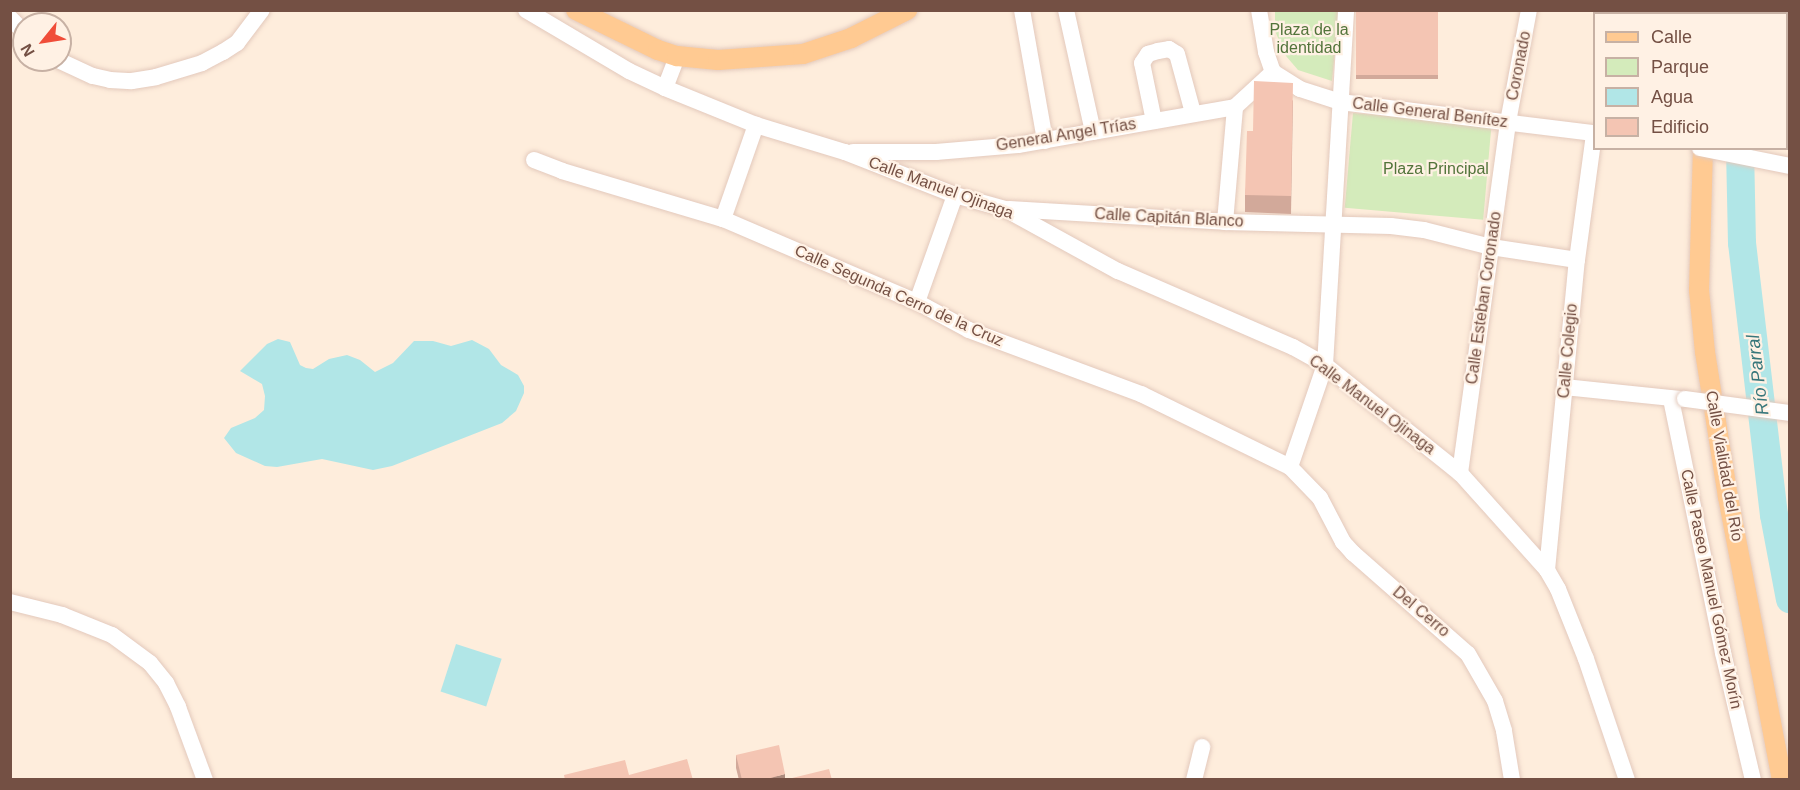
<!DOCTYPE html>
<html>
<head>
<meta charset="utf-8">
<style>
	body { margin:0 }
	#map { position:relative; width:1800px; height:790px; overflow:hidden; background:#feeddc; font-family:Arial,sans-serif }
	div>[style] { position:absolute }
	.green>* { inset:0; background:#d4ebbb; transform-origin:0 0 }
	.water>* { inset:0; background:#b1e6e7; transform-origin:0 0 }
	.river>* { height:28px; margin:-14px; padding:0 14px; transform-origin:14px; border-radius:14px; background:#b1e6e7 }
	.roads { filter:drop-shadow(0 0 2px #e3c9bc) drop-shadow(0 0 2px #e3c9bc) }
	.minor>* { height:16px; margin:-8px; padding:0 8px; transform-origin:8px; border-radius:8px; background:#fff }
	.major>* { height:20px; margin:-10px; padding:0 10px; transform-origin:10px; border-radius:10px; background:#ffca92 }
	.bridges { filter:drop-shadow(0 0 2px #e3c9bc) drop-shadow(0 0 2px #e3c9bc) }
	.minor-bridge>* { height:16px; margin:-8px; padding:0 8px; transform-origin:8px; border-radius:8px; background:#fff }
	.wall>* { inset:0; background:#d2a99a; transform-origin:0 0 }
	.shaded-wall>* { inset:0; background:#ab8a7d }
	.building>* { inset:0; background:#f4c5b3; transform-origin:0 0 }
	span { translate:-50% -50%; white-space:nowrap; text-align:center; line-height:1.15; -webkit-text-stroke:4.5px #fff1e4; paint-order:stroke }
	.park-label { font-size:16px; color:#52743a }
	.street-label { font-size:16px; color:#745044 }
	.water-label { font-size:18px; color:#38777b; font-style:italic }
	.frame { position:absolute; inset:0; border:12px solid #745044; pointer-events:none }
	.legend { position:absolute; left:1593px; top:12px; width:195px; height:138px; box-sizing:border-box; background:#fff1e4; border:2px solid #c7b1a4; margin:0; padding:8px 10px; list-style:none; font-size:18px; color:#745044 }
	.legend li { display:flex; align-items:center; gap:12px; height:30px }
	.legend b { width:30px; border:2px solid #c7b1a4 }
	.north { position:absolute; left:12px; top:12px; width:60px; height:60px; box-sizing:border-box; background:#fff1e4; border:2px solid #c7b1a4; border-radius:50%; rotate:240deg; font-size:16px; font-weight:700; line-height:24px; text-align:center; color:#745044 }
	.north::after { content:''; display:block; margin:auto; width:21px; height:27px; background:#f04d39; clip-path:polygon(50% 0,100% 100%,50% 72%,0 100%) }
</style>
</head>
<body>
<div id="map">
	<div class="green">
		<div style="clip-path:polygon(1275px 11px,1339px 11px,1332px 81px,1298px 70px,1286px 56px,1275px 31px)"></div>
		<div style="left:1353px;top:113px;width:139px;height:95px;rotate:5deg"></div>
	</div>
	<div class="water">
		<div style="clip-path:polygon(278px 339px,290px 342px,300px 365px,306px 368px,313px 369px,329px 359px,347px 355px,360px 360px,375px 372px,393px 363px,414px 341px,433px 341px,451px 346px,472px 340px,489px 349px,501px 365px,518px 375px,524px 386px,524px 393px,516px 411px,502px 423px,392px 466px,373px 470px,322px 459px,277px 467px,265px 466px,236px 453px,224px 438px,231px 428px,255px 418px,264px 410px,265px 396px,262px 384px,240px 371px,267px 344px)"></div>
		<div style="left:456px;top:644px;width:48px;height:50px;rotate:18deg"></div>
	</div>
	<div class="river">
		<div style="left:1758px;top:14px;width:4px;rotate:-76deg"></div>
		<div style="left:1740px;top:148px;width:95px;rotate:88.8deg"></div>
		<div style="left:1742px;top:243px;width:274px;rotate:83.3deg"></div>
		<div style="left:1774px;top:515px;width:86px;rotate:79.3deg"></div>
	</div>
	<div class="roads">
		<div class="minor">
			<div style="left:526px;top:10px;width:120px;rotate:30.6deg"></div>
			<div style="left:629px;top:71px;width:40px;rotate:25deg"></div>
			<div style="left:665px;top:88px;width:98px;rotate:22.1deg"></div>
			<div style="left:756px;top:125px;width:93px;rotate:16.9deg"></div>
			<div style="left:845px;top:152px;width:118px;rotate:21.4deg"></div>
			<div style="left:955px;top:195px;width:52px;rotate:15.6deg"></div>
			<div style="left:1005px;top:209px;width:129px;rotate:28.8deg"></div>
			<div style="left:1118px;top:271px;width:191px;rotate:23.5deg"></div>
			<div style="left:1293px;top:347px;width:37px;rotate:29deg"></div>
			<div style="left:1325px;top:365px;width:173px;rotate:38.7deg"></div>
			<div style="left:1460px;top:473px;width:130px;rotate:48.1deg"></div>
			<div style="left:1547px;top:570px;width:22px;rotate:60deg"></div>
			<div style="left:1558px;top:589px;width:75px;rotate:68.2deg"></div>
			<div style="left:1586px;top:659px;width:128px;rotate:71.3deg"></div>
			<div style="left:1022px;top:10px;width:133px;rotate:80deg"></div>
			<div style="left:1066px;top:10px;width:125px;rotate:77.5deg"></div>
			<div style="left:1259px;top:10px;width:43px;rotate:80.5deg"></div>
			<div style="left:1266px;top:52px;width:21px;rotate:71deg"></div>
			<div style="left:1631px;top:14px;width:4px;rotate:-76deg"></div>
			<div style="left:10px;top:18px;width:20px;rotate:45deg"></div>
			<div style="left:58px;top:60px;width:38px;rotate:25deg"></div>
			<div style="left:93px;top:76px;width:17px;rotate:13deg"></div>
			<div style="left:110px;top:80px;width:22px;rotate:3deg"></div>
			<div style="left:132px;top:81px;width:24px;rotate:-9deg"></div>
			<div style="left:156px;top:77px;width:48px;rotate:-16.9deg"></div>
			<div style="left:202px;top:63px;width:24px;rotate:-28deg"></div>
			<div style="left:223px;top:52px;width:17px;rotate:-33deg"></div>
			<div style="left:237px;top:43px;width:41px;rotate:-52.9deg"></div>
			<div style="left:1273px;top:72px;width:32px;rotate:32deg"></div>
			<div style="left:1300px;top:89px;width:42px;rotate:18deg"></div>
			<div style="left:1340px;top:102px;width:256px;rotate:7deg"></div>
			<div style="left:665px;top:88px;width:34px;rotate:-69deg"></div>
			<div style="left:1154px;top:121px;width:59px;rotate:-101.7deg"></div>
			<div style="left:1142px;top:63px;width:11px;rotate:-56deg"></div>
			<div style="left:1148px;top:54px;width:10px;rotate:-17deg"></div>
			<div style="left:1158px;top:51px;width:11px;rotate:-10deg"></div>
			<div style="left:1169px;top:49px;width:9px;rotate:32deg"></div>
			<div style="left:1177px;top:54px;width:61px;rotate:74.8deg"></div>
			<div style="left:853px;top:152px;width:83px"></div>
			<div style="left:936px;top:152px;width:82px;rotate:-4.9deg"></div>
			<div style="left:1018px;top:145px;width:220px;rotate:-9.9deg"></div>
			<div style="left:1235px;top:107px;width:52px;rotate:-42.6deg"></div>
			<div style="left:534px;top:160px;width:30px;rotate:21deg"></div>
			<div style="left:562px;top:171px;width:168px;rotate:16.6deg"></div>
			<div style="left:723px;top:219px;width:211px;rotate:23.2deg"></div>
			<div style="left:917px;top:302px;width:59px;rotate:28.3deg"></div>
			<div style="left:969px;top:330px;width:184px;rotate:20.4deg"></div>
			<div style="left:1141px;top:394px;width:166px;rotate:26.1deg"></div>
			<div style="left:1290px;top:467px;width:43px;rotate:45.9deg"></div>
			<div style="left:1320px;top:498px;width:50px;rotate:62.4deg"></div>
			<div style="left:1343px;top:542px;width:15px;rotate:48deg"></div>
			<div style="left:1353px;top:553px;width:153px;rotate:41.3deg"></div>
			<div style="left:1468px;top:654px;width:54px;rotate:60.1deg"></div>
			<div style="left:1495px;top:701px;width:31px;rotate:73deg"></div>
			<div style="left:1504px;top:731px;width:50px;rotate:80.7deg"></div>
			<div style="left:1009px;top:209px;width:216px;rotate:3.4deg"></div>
			<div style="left:1225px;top:222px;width:166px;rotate:1.4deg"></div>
			<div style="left:1391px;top:226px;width:33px;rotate:7deg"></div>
			<div style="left:1424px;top:230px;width:69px;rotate:14.2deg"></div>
			<div style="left:1491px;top:247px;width:87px;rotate:8.6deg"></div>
			<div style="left:723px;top:219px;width:100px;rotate:-70.7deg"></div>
			<div style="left:1225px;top:222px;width:115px;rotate:-85deg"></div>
			<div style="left:917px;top:302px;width:114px;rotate:-70.4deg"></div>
			<div style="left:1565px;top:387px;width:117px;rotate:5.9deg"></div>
			<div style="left:1671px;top:399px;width:259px;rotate:78.4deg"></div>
			<div style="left:1723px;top:653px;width:130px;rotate:76.7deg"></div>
			<div style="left:1290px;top:467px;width:108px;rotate:-71.1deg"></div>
			<div style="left:1325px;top:365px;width:356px;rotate:-86.6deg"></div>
			<div style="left:1460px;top:473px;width:354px;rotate:-82.2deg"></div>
			<div style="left:1508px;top:122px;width:114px;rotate:-79.4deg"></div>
			<div style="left:1547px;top:570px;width:311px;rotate:-84.5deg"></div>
			<div style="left:1577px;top:260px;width:127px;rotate:-82.3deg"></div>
			<div style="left:10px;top:602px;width:54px;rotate:14deg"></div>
			<div style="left:62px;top:615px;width:54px;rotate:21.8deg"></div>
			<div style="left:112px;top:635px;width:47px;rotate:36.4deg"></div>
			<div style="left:150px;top:663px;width:26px;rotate:51deg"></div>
			<div style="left:166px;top:683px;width:27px;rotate:63deg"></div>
			<div style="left:178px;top:707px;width:78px;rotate:69.7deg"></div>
			<div style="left:1194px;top:780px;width:34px;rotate:-76deg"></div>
		</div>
		<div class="major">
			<div style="left:576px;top:10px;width:91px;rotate:26deg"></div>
			<div style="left:658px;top:50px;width:20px;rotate:18deg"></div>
			<div style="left:677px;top:56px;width:41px;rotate:5.6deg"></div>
			<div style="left:718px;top:60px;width:85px;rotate:-4deg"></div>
			<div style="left:803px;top:54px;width:51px;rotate:-18.4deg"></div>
			<div style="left:851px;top:38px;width:63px;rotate:-26.6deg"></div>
			<div style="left:1716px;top:14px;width:4px;rotate:-76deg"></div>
			<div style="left:1703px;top:148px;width:142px;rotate:91.6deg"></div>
			<div style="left:1699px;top:290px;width:62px;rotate:84.5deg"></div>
			<div style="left:1705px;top:352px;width:147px;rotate:81deg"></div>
			<div style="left:1728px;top:497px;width:288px;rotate:79.2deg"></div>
		</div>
	</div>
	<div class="bridges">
		<div class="minor-bridge">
			<div style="left:1700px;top:148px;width:92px;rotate:11.3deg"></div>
			<div style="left:1685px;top:399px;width:106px;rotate:7.6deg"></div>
		</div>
	</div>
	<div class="wall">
		<div style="left:1356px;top:10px;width:82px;height:69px"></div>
		<div style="clip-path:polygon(1293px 100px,1291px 214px,1245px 212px,1245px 195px,1253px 131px)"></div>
		<div style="clip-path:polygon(736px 755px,785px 779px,832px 780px,739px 780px,736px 768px)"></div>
	</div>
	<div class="shaded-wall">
		<div style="clip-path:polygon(785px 774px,785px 780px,763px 780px)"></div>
	</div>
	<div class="building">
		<div style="left:1356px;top:10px;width:82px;height:65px"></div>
		<div style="clip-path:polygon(1254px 81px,1293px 83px,1291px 196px,1245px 195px,1247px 131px,1253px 131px)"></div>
		<div style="clip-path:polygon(779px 745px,785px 774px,763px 780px,742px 780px,736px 755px)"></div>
		<div style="clip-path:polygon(687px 759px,693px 780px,565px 780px,564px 775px,625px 760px,629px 775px)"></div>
		<div style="clip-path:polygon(829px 769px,832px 780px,784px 780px)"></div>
	</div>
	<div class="park-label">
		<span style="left:1309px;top:39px">Plaza de la<br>identidad</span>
		<span style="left:1436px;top:169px">Plaza Principal</span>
	</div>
	<div class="street-label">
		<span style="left:1519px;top:66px;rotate:-79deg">Coronado</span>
		<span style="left:1430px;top:113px;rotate:7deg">Calle General Benítez</span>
		<span style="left:1066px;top:135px;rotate:-9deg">General Angel Trías</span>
		<span style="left:941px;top:188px;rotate:20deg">Calle Manuel Ojinaga</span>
		<span style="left:1169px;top:218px;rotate:3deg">Calle Capitán Blanco</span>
		<span style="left:899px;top:296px;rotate:24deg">Calle Segunda Cerro de la Cruz</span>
		<span style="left:1484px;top:298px;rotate:-82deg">Calle Esteban Coronado</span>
		<span style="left:1568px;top:351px;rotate:-85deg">Calle Colegio</span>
		<span style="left:1372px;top:405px;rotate:37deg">Calle Manuel Ojinaga</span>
		<span style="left:1724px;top:466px;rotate:80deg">Calle Vialidad del Río</span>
		<span style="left:1711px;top:589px;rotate:78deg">Calle Paseo Manuel Gómez Morín</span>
		<span style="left:1421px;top:612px;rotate:40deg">Del Cerro</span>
	</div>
	<div class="water-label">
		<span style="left:1758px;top:375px;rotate:-97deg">Río Parral</span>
	</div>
	<div class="frame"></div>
	<ul class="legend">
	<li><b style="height:8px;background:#ffca92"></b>Calle</li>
	<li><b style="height:16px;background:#d4ebbb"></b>Parque</li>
	<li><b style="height:16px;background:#b1e6e7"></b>Agua</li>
	<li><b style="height:16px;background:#f4c5b3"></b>Edificio</li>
	</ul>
	<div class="north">N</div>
</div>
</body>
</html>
